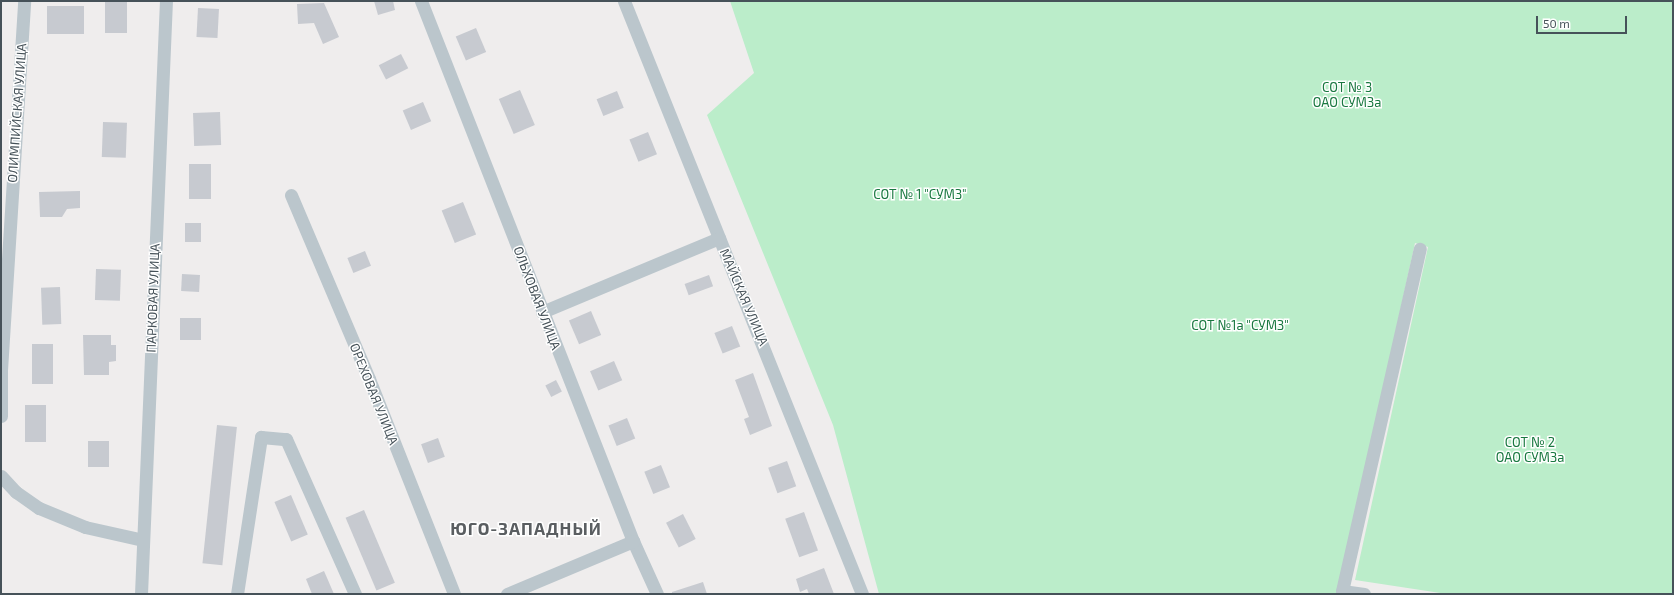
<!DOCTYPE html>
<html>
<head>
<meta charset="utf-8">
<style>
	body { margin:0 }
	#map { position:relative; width:1674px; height:595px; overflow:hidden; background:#efeded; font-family:"Exo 2",sans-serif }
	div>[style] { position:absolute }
	.green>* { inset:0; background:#bbedca }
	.building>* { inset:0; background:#c7cad0; transform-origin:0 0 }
	.street>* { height:13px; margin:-6.5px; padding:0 6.5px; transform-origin:6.5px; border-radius:6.5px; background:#bbc6cc }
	span { translate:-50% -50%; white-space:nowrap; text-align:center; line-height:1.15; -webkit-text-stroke:3px #fff; paint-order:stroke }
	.park-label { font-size:13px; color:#197840 }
	.street-label { font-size:13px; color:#465259 }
	.district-label { font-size:17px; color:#5a5e61; font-weight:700; letter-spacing:1px }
	.frame { position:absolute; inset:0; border:2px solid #465259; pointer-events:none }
	.scale { position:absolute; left:1536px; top:16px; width:91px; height:18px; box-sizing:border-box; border:2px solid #465259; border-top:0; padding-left:5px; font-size:12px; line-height:14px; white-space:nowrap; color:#465259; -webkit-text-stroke:3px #fff; paint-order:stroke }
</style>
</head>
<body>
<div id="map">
	<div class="green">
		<div style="clip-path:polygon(730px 1px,1673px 1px,1673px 594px,1447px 594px,1355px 580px,1428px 247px,1415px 243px,1338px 594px,879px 594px,833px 425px,707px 115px,754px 73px)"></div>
	</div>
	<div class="building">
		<div style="left:105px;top:1px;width:22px;height:32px"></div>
		<div style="clip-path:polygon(374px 1px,393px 1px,395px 10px,378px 15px)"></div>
		<div style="clip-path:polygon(324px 3px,339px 37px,323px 44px,314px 23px,298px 24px,297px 4px)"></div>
		<div style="left:47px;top:6px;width:37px;height:28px"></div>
		<div style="left:198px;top:8px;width:21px;height:29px;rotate:3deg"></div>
		<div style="left:476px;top:28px;width:26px;height:22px;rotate:67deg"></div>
		<div style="left:401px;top:54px;width:16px;height:25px;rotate:63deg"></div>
		<div style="left:520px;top:90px;width:38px;height:23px;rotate:67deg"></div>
		<div style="left:617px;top:91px;width:18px;height:22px;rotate:68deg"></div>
		<div style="left:423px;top:102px;width:21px;height:22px;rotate:67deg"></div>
		<div style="left:220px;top:112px;width:33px;height:27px;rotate:88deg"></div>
		<div style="left:103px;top:122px;width:24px;height:35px;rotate:2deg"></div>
		<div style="left:648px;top:132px;width:24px;height:20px;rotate:68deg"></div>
		<div style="left:189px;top:164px;width:22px;height:35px"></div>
		<div style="clip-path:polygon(80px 191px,80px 208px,67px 209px,62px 217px,40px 217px,39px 192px)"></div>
		<div style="left:463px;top:202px;width:35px;height:23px;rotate:68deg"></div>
		<div style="left:185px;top:223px;width:16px;height:19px"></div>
		<div style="left:365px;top:251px;width:16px;height:19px;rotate:68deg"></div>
		<div style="left:96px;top:269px;width:25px;height:31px;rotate:2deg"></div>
		<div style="left:182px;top:274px;width:18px;height:17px;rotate:3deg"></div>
		<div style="left:709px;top:275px;width:12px;height:26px;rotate:70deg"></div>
		<div style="left:60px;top:287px;width:37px;height:19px;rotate:88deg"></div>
		<div style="left:591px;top:311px;width:26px;height:24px;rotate:67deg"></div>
		<div style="left:180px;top:318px;width:21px;height:22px"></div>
		<div style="left:732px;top:326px;width:22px;height:19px;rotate:68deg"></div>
		<div style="clip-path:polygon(83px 335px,111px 335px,111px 345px,116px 345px,116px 361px,109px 362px,109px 375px,84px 375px)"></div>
		<div style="left:53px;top:344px;width:40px;height:21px;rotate:90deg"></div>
		<div style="left:614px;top:361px;width:21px;height:26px;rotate:67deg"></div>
		<div style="clip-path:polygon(753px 373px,772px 426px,750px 435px,744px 419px,749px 417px,735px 380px)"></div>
		<div style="left:556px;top:380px;width:13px;height:12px;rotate:63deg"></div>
		<div style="left:25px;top:405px;width:21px;height:37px"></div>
		<div style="left:627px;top:418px;width:22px;height:20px;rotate:68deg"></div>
		<div style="left:217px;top:425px;width:20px;height:139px;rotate:6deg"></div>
		<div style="left:438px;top:438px;width:20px;height:18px;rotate:70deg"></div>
		<div style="left:88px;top:441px;width:21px;height:26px"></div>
		<div style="left:787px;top:461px;width:27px;height:20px;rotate:70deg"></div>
		<div style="left:661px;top:465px;width:24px;height:18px;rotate:68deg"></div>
		<div style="left:291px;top:495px;width:43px;height:18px;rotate:67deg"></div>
		<div style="left:364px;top:510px;width:79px;height:20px;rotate:67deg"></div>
		<div style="left:804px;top:512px;width:41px;height:20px;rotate:70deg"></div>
		<div style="left:683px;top:514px;width:28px;height:19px;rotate:63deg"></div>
		<div style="clip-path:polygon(824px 568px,834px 594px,809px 594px,807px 589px,800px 592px,796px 579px)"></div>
		<div style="clip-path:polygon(324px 571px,334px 594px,312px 594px,306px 579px)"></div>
		<div style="clip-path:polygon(703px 582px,707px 594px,672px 594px,672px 592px)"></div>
	</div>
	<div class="street">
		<div style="left:421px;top:1px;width:580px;rotate:68.57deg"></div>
		<div style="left:633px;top:541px;width:58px;rotate:65.6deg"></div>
		<div style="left:624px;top:1px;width:639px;rotate:68.13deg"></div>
		<div style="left:291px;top:195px;width:200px;rotate:67deg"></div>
		<div style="left:369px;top:379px;width:231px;rotate:68.4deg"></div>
		<div style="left:542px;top:312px;width:192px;rotate:-22.7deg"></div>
		<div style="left:1px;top:416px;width:46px;rotate:-90deg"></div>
		<div style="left:1px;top:370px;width:370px;rotate:-86.4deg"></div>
		<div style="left:1px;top:476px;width:22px;rotate:47deg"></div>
		<div style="left:16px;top:492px;width:28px;rotate:35deg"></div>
		<div style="left:39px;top:508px;width:50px;rotate:22.4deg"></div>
		<div style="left:85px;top:527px;width:59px;rotate:12.6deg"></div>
		<div style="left:141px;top:594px;width:594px;rotate:-87.59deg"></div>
		<div style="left:237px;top:594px;width:159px;rotate:-81.3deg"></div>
		<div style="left:261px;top:437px;width:25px;rotate:5deg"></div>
		<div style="left:286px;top:439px;width:170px;rotate:66deg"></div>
		<div style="left:507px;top:594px;width:137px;rotate:-22.8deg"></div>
		<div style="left:1364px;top:594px;width:22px;rotate:-172deg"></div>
		<div style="left:1342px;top:591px;width:351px;rotate:-77.2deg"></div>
	</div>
	<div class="park-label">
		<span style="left:1347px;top:95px">СОТ № 3<br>ОАО СУМЗа</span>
		<span style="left:920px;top:194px">СОТ № 1 "СУМЗ"</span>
		<span style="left:1240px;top:325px">СОТ №1а "СУМЗ"</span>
		<span style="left:1530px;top:450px">СОТ № 2<br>ОАО СУМЗа</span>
	</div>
	<div class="street-label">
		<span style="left:17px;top:113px;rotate:-86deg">ОЛИМПИЙСКАЯ УЛИЦА</span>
		<span style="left:744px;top:297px;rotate:67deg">МАЙСКАЯ УЛИЦА</span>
		<span style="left:153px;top:298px;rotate:-88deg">ПАРКОВАЯ УЛИЦА</span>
		<span style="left:537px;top:298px;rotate:69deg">ОЛЬХОВАЯ УЛИЦА</span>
		<span style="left:374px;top:394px;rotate:68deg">ОРЕХОВАЯ УЛИЦА</span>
	</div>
	<div class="district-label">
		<span style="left:526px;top:529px">ЮГО-ЗАПАДНЫЙ</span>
	</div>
	<div class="frame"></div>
	<div class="scale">50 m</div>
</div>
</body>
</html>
